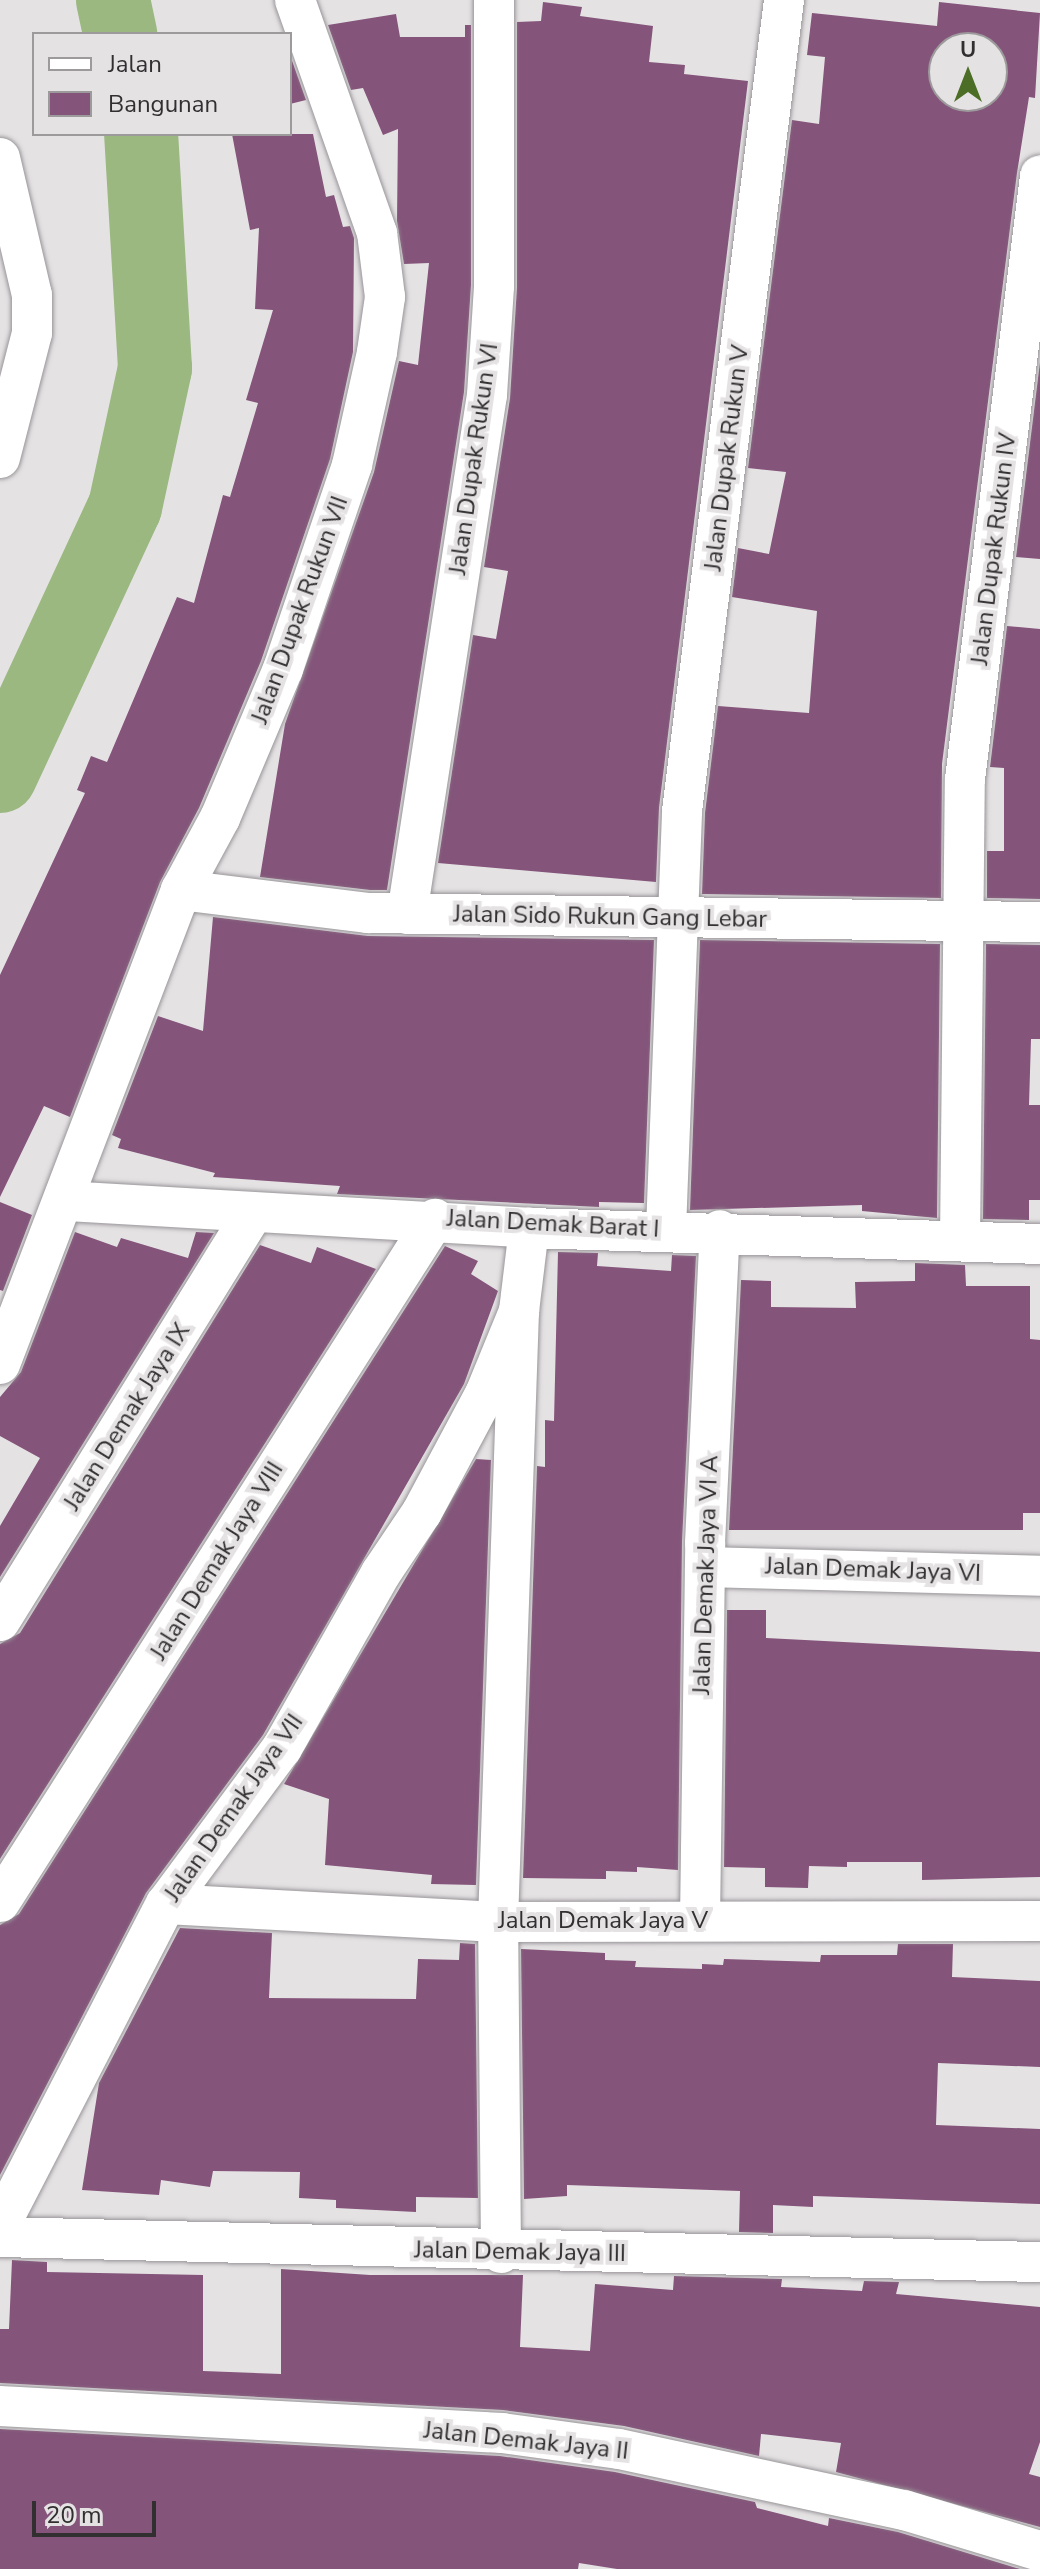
<!DOCTYPE html>
<html>
<head>
<meta charset="utf-8">
<style>
	body { margin:0 }
	#map { position:relative; width:1040px; height:2569px; overflow:hidden; background:#e5e2e4; font-family:"Nunito Sans",sans-serif }
	div>[style] { position:absolute }
	.river>* { height:74px; margin:-37px; padding:0 37px; transform-origin:37px; border-radius:37px; background:#9ab87f }
	.building>* { inset:0; background:#84547a }
	.roads { filter:drop-shadow(0 0 2px #989598) drop-shadow(0 0 2px #989598) }
	.street>* { height:40px; margin:-20px; padding:0 20px; transform-origin:20px; border-radius:20px; background:#fff }
	span { translate:-50% -50%; white-space:nowrap; text-align:center; line-height:1.15; -webkit-text-stroke:8px #e5e2e4; paint-order:stroke }
	.street-label { font-size:24px; color:#312f30 }
	.legend { position:absolute; left:32px; top:32px; width:260px; height:104px; box-sizing:border-box; background:#e5e2e4; border:2px solid #9d9a9c; margin:0; padding:10px 14px; list-style:none; font-size:24px; color:#312f30 }
	.legend li { display:flex; align-items:center; gap:16px; height:40px }
	.legend b { width:40px; border:2px solid #9d9a9c }
	.north { position:absolute; left:928px; top:32px; width:80px; height:80px; box-sizing:border-box; background:#e5e2e4; border:2px solid #9d9a9c; border-radius:50%; rotate:0deg; font-size:22px; font-weight:700; line-height:32px; text-align:center; color:#312f30 }
	.north::after { content:''; display:block; margin:auto; width:28px; height:36px; background:#4b6d25; clip-path:polygon(50% 0,100% 100%,50% 72%,0 100%) }
	.scale { position:absolute; left:32px; top:2501px; width:124px; height:36px; box-sizing:border-box; border:4px solid #312f30; border-top:0; padding-left:10px; font-size:24px; line-height:28px; white-space:nowrap; color:#312f30; -webkit-text-stroke:6px #e5e2e4; paint-order:stroke }
</style>
</head>
<body>
<div id="map">
	<div class="river">
		<div style="left:113px;top:0;width:35px;rotate:78deg"></div>
		<div style="left:0;top:776px;width:297px;rotate:-65.1deg"></div>
		<div style="left:125px;top:507px;width:142px;rotate:-77.8deg"></div>
		<div style="left:155px;top:368px;width:234px;rotate:-93.4deg"></div>
	</div>
	<div class="building">
		<div style="clip-path:polygon(543px 2px,582px 7px,580px 16px,653px 26px,649px 62px,685px 65px,684px 74px,748px 81px,659px 808px,656px 882px,438px 863px,473px 635px,496px 639px,508px 571px,484px 567px,510px 398px,517px 287px,517px 22px,541px 21px)"></div>
		<div style="clip-path:polygon(evenodd,939px 2px,1040px 13px,1035px 98px,1029px 97px,1017px 173px,942px 764px,941px 898px,702px 894px,705px 813px,718px 706px,809px 713px,817px 611px,732px 597px,738px 548px,769px 554px,786px 472px,748px 468px,792px 120px,819px 124px,825px 57px,807px 55px,812px 13px,937px 26px,939px 2px,944px 48px,992px 48px,992px 96px,944px 96px,944px 48px)"></div>
		<div style="clip-path:polygon(396px 14px,400px 37px,465px 37px,465px 25px,471px 25px,471px 285px,464px 392px,387px 890px,370px 890px,260px 877px,285px 724px,374px 472px,399px 361px,418px 365px,429px 263px,404px 264px,397px 221px,398px 129px,383px 135px,363px 88px,351px 90px,328px 25px)"></div>
		<div style="clip-path:polygon(290px 55px,306px 100px,290px 104px)"></div>
		<div style="clip-path:polygon(232px 134px,313px 134px,326px 197px,334px 195px,343px 227px,350px 226px,354px 238px,353px 352px,330px 459px,261px 661px,199px 808px,160px 882px,70px 1117px,44px 1106px,0 1197px,0 975px,85px 793px,77px 790px,91px 756px,107px 762px,177px 597px,194px 603px,223px 495px,230px 497px,258px 403px,246px 400px,273px 310px,255px 309px,259px 228px,250px 230px)"></div>
		<div style="clip-path:polygon(1040px 362px,1040px 559px,1016px 557px)"></div>
		<div style="clip-path:polygon(1007px 626px,1040px 629px,1040px 899px,987px 898px,987px 851px,1004px 851px,1004px 768px,990px 767px)"></div>
		<div style="clip-path:polygon(213px 917px,368px 936px,654px 940px,644px 1203px,599px 1202px,599px 1207px,337px 1194px,340px 1186px,213px 1177px,215px 1173px,118px 1148px,121px 1139px,112px 1135px,158px 1016px,203px 1031px)"></div>
		<div style="clip-path:polygon(700px 940px,940px 944px,937px 1218px,862px 1211px,862px 1205px,690px 1210px)"></div>
		<div style="clip-path:polygon(986px 944px,1040px 945px,1040px 1039px,1031px 1039px,1029px 1105px,1040px 1105px,1040px 1200px,1029px 1200px,1029px 1220px,983px 1219px)"></div>
		<div style="clip-path:polygon(0 1202px,32px 1215px,3px 1291px,0 1290px)"></div>
		<div style="clip-path:polygon(75px 1232px,117px 1247px,121px 1238px,188px 1258px,196px 1232px,214px 1233px,0 1577px,0 1526px,40px 1458px,0 1436px,0 1397px,21px 1372px)"></div>
		<div style="clip-path:polygon(260px 1245px,311px 1263px,317px 1247px,376px 1269px,0 1859px,0 1644px,20px 1633px)"></div>
		<div style="clip-path:polygon(445px 1246px,478px 1261px,471px 1274px,498px 1291px,464px 1384px,263px 1735px,146px 1893px,0 2175px,0 1925px,19px 1914px)"></div>
		<div style="clip-path:polygon(558px 1252px,598px 1253px,597px 1266px,671px 1271px,672px 1255px,696px 1256px,682px 1542px,678px 1870px,637px 1867px,637px 1872px,606px 1871px,606px 1879px,523px 1878px,537px 1466px,545px 1467px,545px 1420px,554px 1421px)"></div>
		<div style="clip-path:polygon(915px 1263px,965px 1265px,966px 1286px,1030px 1286px,1030px 1339px,1040px 1340px,1040px 1513px,1023px 1513px,1023px 1530px,729px 1530px,741px 1280px,771px 1281px,771px 1307px,856px 1308px,855px 1282px,915px 1281px)"></div>
		<div style="clip-path:polygon(476px 1459px,491px 1460px,476px 1885px,431px 1884px,432px 1875px,325px 1865px,329px 1799px,284px 1784px)"></div>
		<div style="clip-path:polygon(727px 1610px,766px 1610px,766px 1638px,1040px 1652px,1040px 1877px,922px 1880px,922px 1862px,847px 1862px,847px 1867px,809px 1866px,808px 1888px,765px 1887px,765px 1868px,724px 1867px)"></div>
		<div style="clip-path:polygon(180px 1928px,272px 1933px,269px 1998px,416px 1999px,418px 1959px,459px 1960px,460px 1943px,475px 1944px,478px 2198px,416px 2197px,416px 2212px,336px 2208px,336px 2200px,299px 2198px,300px 2172px,213px 2171px,210px 2187px,161px 2180px,159px 2195px,82px 2190px,99px 2083px)"></div>
		<div style="clip-path:polygon(898px 1944px,953px 1944px,952px 1977px,1040px 1981px,1040px 2067px,938px 2063px,936px 2125px,1040px 2129px,1040px 2204px,813px 2196px,813px 2207px,773px 2205px,773px 2233px,739px 2232px,740px 2191px,567px 2185px,567px 2196px,524px 2199px,521px 1949px,605px 1953px,605px 1960px,636px 1961px,635px 1967px,702px 1969px,702px 1964px,723px 1965px,724px 1959px,820px 1962px,821px 1955px,897px 1955px)"></div>
		<div style="clip-path:polygon(12px 2260px,47px 2262px,47px 2272px,203px 2275px,203px 2371px,281px 2374px,281px 2269px,370px 2275px,523px 2275px,520px 2347px,590px 2351px,595px 2284px,673px 2290px,674px 2276px,782px 2279px,781px 2287px,862px 2291px,864px 2281px,899px 2282px,896px 2294px,1040px 2307px,1040px 2442px,1029px 2474px,1040px 2477px,1040px 2527px,836px 2472px,841px 2443px,761px 2434px,759px 2456px,624px 2426px,503px 2410px,0 2383px,0 2329px,9px 2329px)"></div>
		<div style="clip-path:polygon(0 2429px,500px 2456px,615px 2472px,755px 2502px,757px 2508px,828px 2526px,829px 2518px,898px 2532px,1020px 2569px,617px 2569px,579px 2563px,578px 2569px,0 2569px)"></div>
	</div>
	<div class="roads">
		<div class="street">
			<div style="left:0;top:158px;width:141px;rotate:76.9deg"></div>
			<div style="left:32px;top:295px;width:38px;rotate:90deg"></div>
			<div style="left:32px;top:333px;width:129px;rotate:104.4deg"></div>
			<div style="left:181px;top:890px;width:188px;rotate:7deg"></div>
			<div style="left:368px;top:913px;width:672px;rotate:0.77deg"></div>
			<div style="left:407px;top:914px;width:525px;rotate:-81.24deg"></div>
			<div style="left:487px;top:395px;width:109px;rotate:-86.3deg"></div>
			<div style="left:494px;top:286px;width:286px;rotate:-90deg"></div>
			<div style="left:66px;top:1201px;width:464px;rotate:3.3deg"></div>
			<div style="left:529px;top:1228px;width:511px;rotate:1.79deg"></div>
			<div style="left:666px;top:1230px;width:419px;rotate:-87.8deg"></div>
			<div style="left:682px;top:811px;width:817px;rotate:-82.83deg"></div>
			<div style="left:960px;top:1240px;width:461px;rotate:-89.4deg"></div>
			<div style="left:965px;top:779px;width:608px;rotate:-82.91deg"></div>
			<div style="left:0;top:1364px;width:507px;rotate:-69.1deg"></div>
			<div style="left:181px;top:890px;width:82px;rotate:-61.6deg"></div>
			<div style="left:220px;top:818px;width:162px;rotate:-67.1deg"></div>
			<div style="left:283px;top:669px;width:215px;rotate:-71.3deg"></div>
			<div style="left:352px;top:465px;width:116px;rotate:-77.5deg"></div>
			<div style="left:377px;top:352px;width:56px;rotate:-81.7deg"></div>
			<div style="left:385px;top:297px;width:64px;rotate:-97.1deg"></div>
			<div style="left:377px;top:233px;width:247px;rotate:-109.4deg"></div>
			<div style="left:705px;top:1567px;width:335px;rotate:1.5deg"></div>
			<div style="left:0;top:1621px;width:480px;rotate:-58.2deg"></div>
			<div style="left:0;top:1902px;width:810px;rotate:-57.51deg"></div>
			<div style="left:166px;top:1904px;width:332px;rotate:3.1deg"></div>
			<div style="left:498px;top:1922px;width:542px;rotate:-0.11deg"></div>
			<div style="left:700px;top:1920px;width:377px;rotate:-89.2deg"></div>
			<div style="left:705px;top:1543px;width:313px;rotate:-87.3deg"></div>
			<div style="left:0;top:2225px;width:361px;rotate:-62.7deg"></div>
			<div style="left:166px;top:1904px;width:194px;rotate:-53.4deg"></div>
			<div style="left:282px;top:1748px;width:201px;rotate:-60.5deg"></div>
			<div style="left:381px;top:1573px;width:73px;rotate:-56.1deg"></div>
			<div style="left:422px;top:1512px;width:134px;rotate:-61.9deg"></div>
			<div style="left:485px;top:1394px;width:90px;rotate:-67.7deg"></div>
			<div style="left:0;top:2237px;width:1040px;rotate:1.38deg"></div>
			<div style="left:501px;top:2253px;width:331px;rotate:-90.5deg"></div>
			<div style="left:498px;top:1922px;width:611px;rotate:-88.03deg"></div>
			<div style="left:519px;top:1311px;width:84px;rotate:-83.1deg"></div>
			<div style="left:0;top:2406px;width:503px;rotate:3.08deg"></div>
			<div style="left:502px;top:2433px;width:118px;rotate:7.8deg"></div>
			<div style="left:619px;top:2449px;width:291px;rotate:12.1deg"></div>
			<div style="left:904px;top:2510px;width:142px;rotate:16.8deg"></div>
		</div>
	</div>
	<div class="street-label">
		<span style="left:727px;top:458px;rotate:-83deg">Jalan Dupak Rukun V</span>
		<span style="left:474px;top:459px;rotate:-82deg">Jalan Dupak Rukun VI</span>
		<span style="left:994px;top:549px;rotate:-83deg">Jalan Dupak Rukun IV</span>
		<span style="left:300px;top:610px;rotate:-70deg">Jalan Dupak Rukun VII</span>
		<span style="left:610px;top:917px;rotate:1deg">Jalan Sido Rukun Gang Lebar</span>
		<span style="left:553px;top:1224px;rotate:3deg">Jalan Demak Barat I</span>
		<span style="left:127px;top:1417px;rotate:-58deg">Jalan Demak Jaya IX</span>
		<span style="left:217px;top:1561px;rotate:-58deg">Jalan Demak Jaya VIII</span>
		<span style="left:873px;top:1570px;rotate:2deg">Jalan Demak Jaya VI</span>
		<span style="left:706px;top:1575px;rotate:-88deg">Jalan Demak Jaya VI A</span>
		<span style="left:234px;top:1808px;rotate:-55deg">Jalan Demak Jaya VII</span>
		<span style="left:603px;top:1921px">Jalan Demak Jaya V</span>
		<span style="left:520px;top:2252px;rotate:1deg">Jalan Demak Jaya III</span>
		<span style="left:526px;top:2441px;rotate:6deg">Jalan Demak Jaya II</span>
	</div>
	<ul class="legend">
	<li><b style="height:10px;background:#fff"></b>Jalan</li>
	<li><b style="height:22px;background:#84547a"></b>Bangunan</li>
	</ul>
	<div class="north">U</div>
	<div class="scale">20 m</div>
</div>
</body>
</html>
